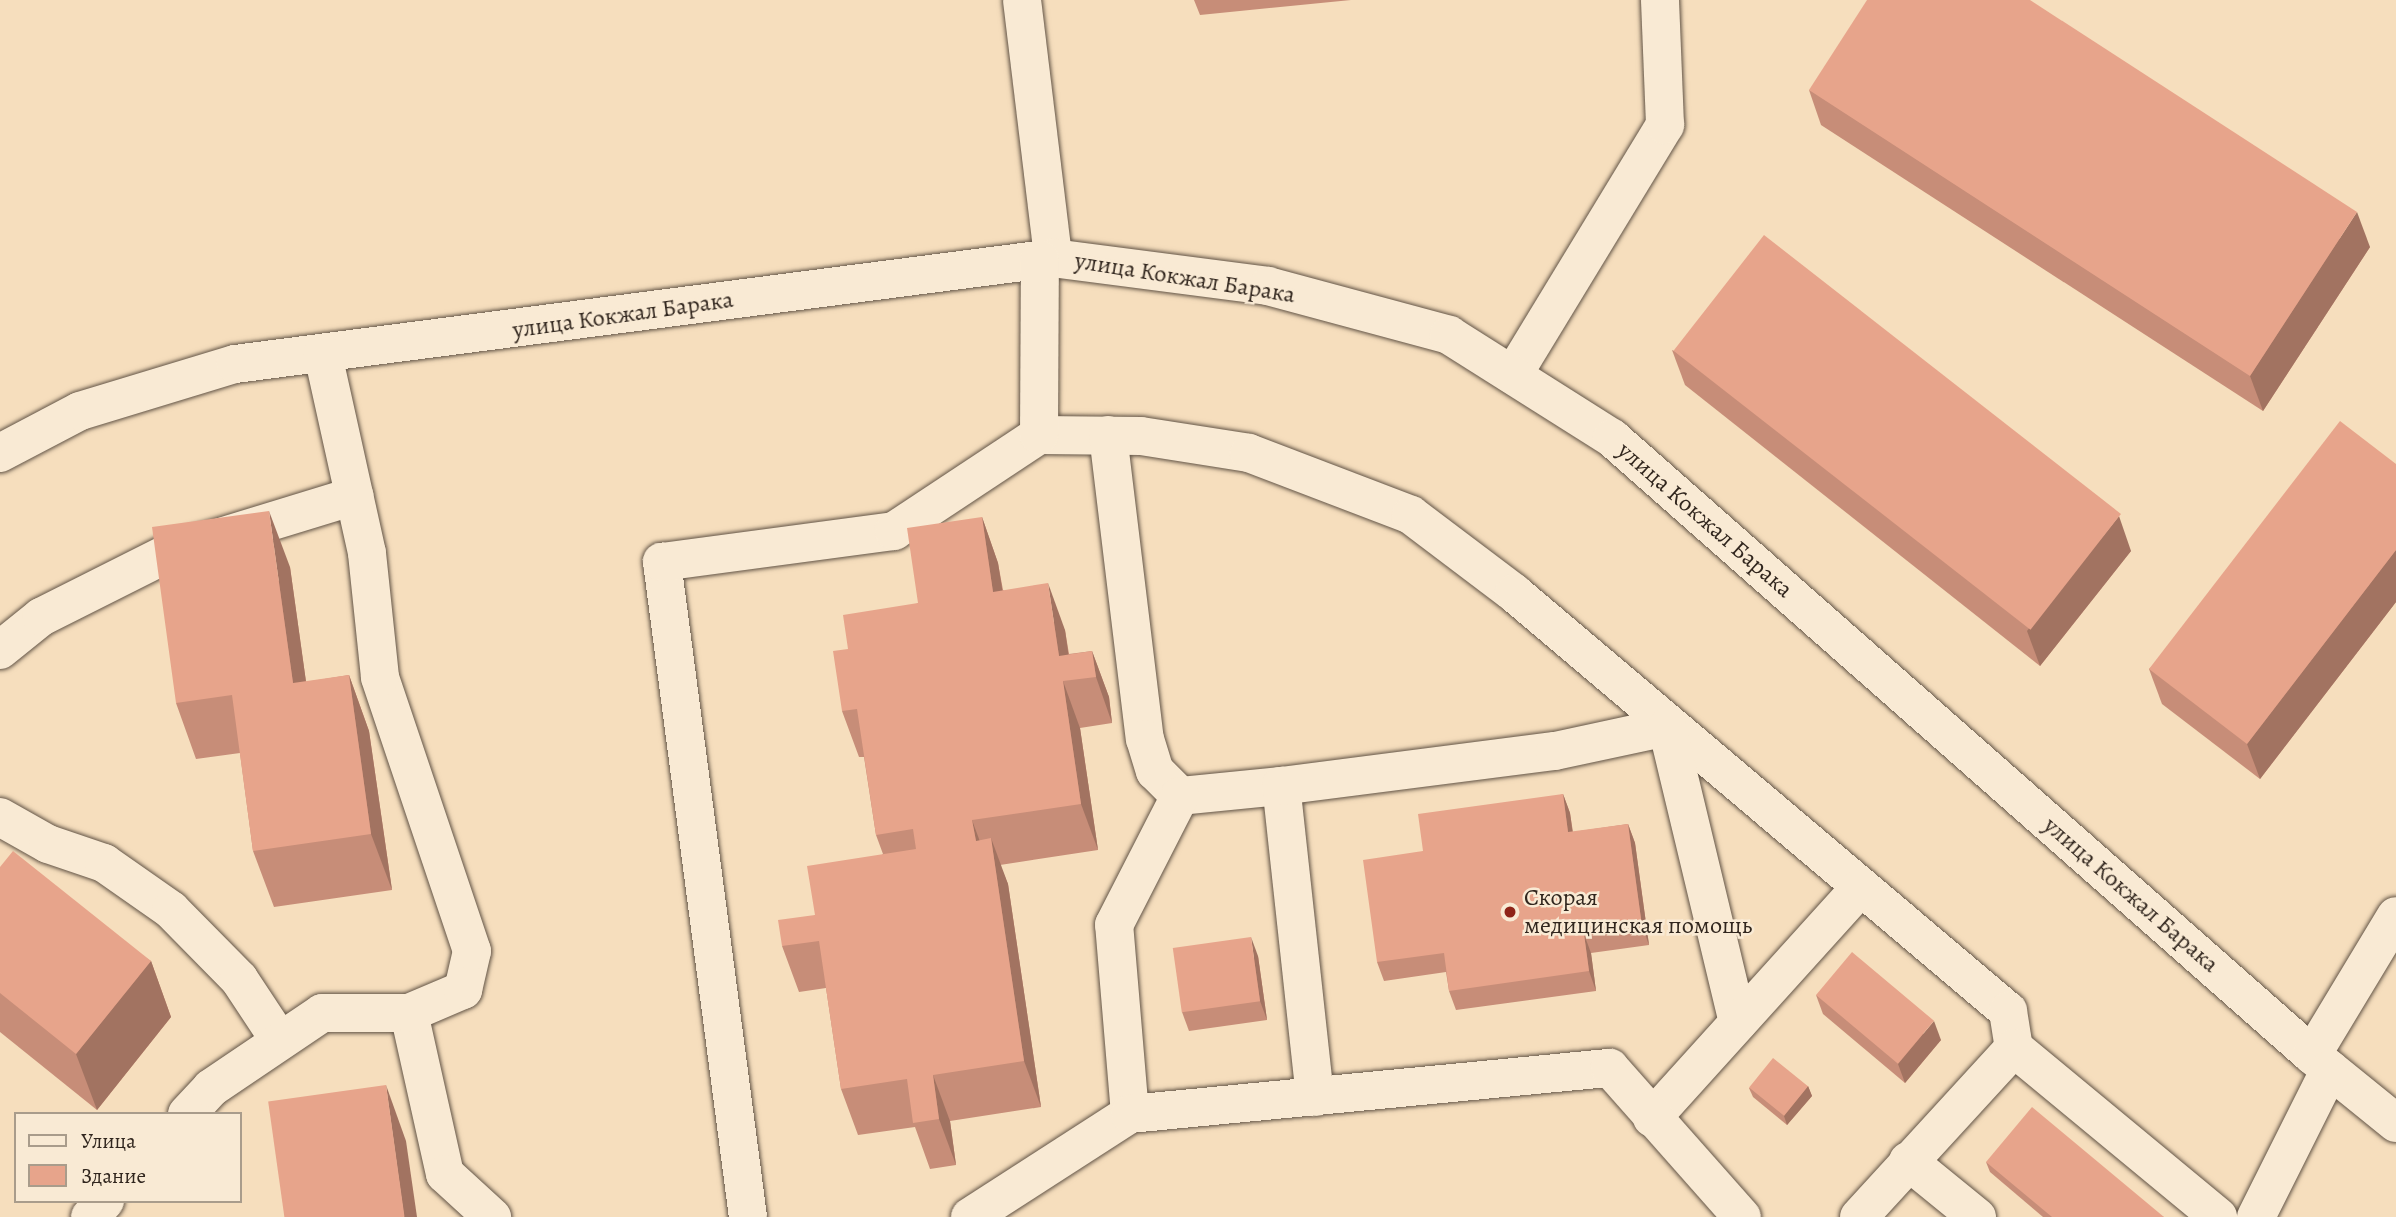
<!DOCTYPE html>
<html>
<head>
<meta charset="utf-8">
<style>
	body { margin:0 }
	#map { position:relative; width:2396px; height:1217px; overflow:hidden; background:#f6debd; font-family:Alegreya,serif }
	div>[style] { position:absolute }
	.roads { filter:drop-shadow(0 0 2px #625446) drop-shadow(0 0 2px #625446) }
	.minor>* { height:38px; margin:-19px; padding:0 19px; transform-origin:19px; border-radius:19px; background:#f9ead4 }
	.wall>* { inset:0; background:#c78d78 }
	.shaded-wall>* { inset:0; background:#a27361 }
	.building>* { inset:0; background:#e7a48b; transform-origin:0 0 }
	.dots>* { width:19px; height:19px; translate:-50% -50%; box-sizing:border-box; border:4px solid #f9ead4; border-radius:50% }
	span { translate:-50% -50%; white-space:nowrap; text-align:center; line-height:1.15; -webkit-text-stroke:5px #f9ead4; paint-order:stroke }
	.street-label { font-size:24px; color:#31261e }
	.poi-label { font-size:24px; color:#31261e }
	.left { translate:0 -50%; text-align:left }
	.legend { position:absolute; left:14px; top:1112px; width:228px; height:91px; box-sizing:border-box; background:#f9ead4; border:2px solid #a99c8b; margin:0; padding:9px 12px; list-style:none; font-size:21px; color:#31261e }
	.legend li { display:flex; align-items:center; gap:14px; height:35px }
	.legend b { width:35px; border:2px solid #a99c8b }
</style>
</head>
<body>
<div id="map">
	<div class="roads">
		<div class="minor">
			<div style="left:1022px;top:0;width:260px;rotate:83.1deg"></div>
			<div style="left:1513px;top:375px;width:293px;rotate:-58.7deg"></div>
			<div style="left:1665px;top:125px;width:125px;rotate:-92.3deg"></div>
			<div style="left:1039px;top:435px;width:102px;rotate:0.6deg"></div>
			<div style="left:1141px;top:436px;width:109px;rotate:8.9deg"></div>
			<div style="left:1249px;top:453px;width:173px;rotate:20.9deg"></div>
			<div style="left:1411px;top:515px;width:129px;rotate:37.1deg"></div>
			<div style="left:1514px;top:593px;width:647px;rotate:40.24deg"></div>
			<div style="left:2008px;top:1011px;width:37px;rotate:81deg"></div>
			<div style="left:1108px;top:435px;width:306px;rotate:83.1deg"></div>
			<div style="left:1145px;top:739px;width:34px;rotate:73deg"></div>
			<div style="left:1155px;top:771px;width:35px;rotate:45deg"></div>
			<div style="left:1180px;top:796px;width:101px;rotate:-5.7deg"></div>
			<div style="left:0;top:453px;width:90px;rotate:-27.7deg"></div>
			<div style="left:80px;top:411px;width:162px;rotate:-16.9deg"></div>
			<div style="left:235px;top:364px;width:825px;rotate:-7.38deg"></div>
			<div style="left:1053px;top:258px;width:217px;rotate:7.4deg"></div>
			<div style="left:1268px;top:286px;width:188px;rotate:15.1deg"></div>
			<div style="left:1449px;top:335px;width:193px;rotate:32.3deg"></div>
			<div style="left:1612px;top:438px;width:933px;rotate:41.39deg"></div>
			<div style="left:2312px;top:1055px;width:108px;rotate:39deg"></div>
			<div style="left:0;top:650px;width:53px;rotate:-38.8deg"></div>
			<div style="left:41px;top:617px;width:142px;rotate:-26.7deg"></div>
			<div style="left:168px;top:553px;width:195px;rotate:-17deg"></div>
			<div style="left:0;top:817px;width:55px;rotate:29.4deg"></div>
			<div style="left:48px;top:844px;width:59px;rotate:18.7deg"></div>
			<div style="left:104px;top:863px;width:82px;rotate:35deg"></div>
			<div style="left:171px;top:910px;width:97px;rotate:45.4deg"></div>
			<div style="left:239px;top:979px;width:74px;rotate:56.5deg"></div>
			<div style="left:409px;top:1013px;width:165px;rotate:77.4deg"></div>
			<div style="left:445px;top:1174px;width:64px;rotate:42.5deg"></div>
			<div style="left:2312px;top:1055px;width:162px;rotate:-58.9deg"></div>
			<div style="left:1315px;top:1097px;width:313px;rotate:-96.2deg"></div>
			<div style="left:1281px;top:786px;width:276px;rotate:-7.3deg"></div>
			<div style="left:1555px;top:751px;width:115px;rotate:-12.1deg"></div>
			<div style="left:1667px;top:727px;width:304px;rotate:76.5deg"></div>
			<div style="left:187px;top:1114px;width:35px;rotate:-47deg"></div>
			<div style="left:211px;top:1088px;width:134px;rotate:-34deg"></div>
			<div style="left:322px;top:1013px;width:87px"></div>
			<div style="left:409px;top:1013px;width:59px;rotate:-23.1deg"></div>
			<div style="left:463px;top:990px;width:40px;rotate:-77deg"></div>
			<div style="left:472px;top:951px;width:289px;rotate:-108.6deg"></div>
			<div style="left:380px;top:677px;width:125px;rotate:-96deg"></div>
			<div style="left:367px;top:553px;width:204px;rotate:-102.5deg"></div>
			<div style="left:1130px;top:1114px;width:190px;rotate:-94.8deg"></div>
			<div style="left:1114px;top:925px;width:145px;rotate:-62.9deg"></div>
			<div style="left:1652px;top:1118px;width:310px;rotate:-47.9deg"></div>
			<div style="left:1908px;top:1161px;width:89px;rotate:39.1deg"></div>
			<div style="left:90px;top:1217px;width:22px;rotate:-47deg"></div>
			<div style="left:748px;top:1217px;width:661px;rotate:-97.48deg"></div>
			<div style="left:662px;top:562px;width:234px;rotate:-7.6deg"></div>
			<div style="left:894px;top:531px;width:174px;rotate:-33.5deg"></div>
			<div style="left:1039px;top:435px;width:176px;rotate:-89.7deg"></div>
			<div style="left:970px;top:1217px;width:190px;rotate:-32.8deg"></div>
			<div style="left:1130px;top:1114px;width:482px;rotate:-5.5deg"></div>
			<div style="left:1610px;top:1068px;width:199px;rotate:48.5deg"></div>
			<div style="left:1859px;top:1217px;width:229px;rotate:-47.5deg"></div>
			<div style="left:2014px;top:1048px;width:265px;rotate:39.6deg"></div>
			<div style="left:2256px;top:1217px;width:165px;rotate:-63.4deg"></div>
		</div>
	</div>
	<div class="wall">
		<div style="clip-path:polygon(1194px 0,1351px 0,1200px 15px)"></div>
		<div style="clip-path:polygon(1809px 90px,2370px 247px,2263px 411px,1821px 125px)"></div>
		<div style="clip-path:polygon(1672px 350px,2131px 551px,2040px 666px,1685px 385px)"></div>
		<div style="clip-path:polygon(2396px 464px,2396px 602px,2260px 779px,2162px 704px,2149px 669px)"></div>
		<div style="clip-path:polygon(982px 517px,998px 563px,1003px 590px,1065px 630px,1069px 654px,1092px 651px,1109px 697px,1112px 723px,1080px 728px,1098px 850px,1000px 865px,1008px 884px,1041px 1107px,950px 1121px,956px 1165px,930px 1169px,915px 1127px,858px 1135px,841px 1089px,826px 988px,799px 992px,782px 946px,815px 915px,883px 854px,876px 835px,864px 757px,859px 757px,842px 711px,848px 649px,918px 603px)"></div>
		<div style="clip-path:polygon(290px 567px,306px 682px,349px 675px,369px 731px,392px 890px,274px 907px,253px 851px,240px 753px,196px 759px,176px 703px)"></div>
		<div style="clip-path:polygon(1563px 794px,1570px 813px,1573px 832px,1628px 824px,1635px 843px,1649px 945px,1591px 953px,1596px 991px,1456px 1010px,1449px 991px,1446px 972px,1384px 981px,1377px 962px,1423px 851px)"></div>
		<div style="clip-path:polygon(0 867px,151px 961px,171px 1017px,97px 1110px,0 1032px)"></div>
		<div style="clip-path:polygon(1258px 956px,1267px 1020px,1189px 1031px,1182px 1012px)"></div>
		<div style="clip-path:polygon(1816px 995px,1941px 1040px,1905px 1083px,1823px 1014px)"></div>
		<div style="clip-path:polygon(1808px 1086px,1812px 1096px,1787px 1125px,1753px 1097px,1749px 1088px)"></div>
		<div style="clip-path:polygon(1986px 1162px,2164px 1217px,2043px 1217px,1990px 1172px)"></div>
	</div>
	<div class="shaded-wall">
		<div style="clip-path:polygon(2357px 212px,2370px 247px,2263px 411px,2250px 376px)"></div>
		<div style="clip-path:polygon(269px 511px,290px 567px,314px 739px,293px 683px)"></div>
		<div style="clip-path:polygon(2119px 516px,2131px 551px,2040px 666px,2027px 631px)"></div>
		<div style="clip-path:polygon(982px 517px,998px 563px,1010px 638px,993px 592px)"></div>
		<div style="clip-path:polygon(2396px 550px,2396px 602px,2260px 779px,2247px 744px)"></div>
		<div style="clip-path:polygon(1048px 583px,1065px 630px,1072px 680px,1059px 656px)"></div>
		<div style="clip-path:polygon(1092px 651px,1109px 697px,1112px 723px,1096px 677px)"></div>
		<div style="clip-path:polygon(349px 675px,369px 731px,392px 890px,371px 834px)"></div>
		<div style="clip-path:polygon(1063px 681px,1080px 728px,1098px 850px,1081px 804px)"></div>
		<div style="clip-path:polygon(1563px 794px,1570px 813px,1575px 851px,1568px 832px)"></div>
		<div style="clip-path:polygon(972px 820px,989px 866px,976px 841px)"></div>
		<div style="clip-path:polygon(1628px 824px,1635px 843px,1649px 945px,1642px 926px)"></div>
		<div style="clip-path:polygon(991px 838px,1008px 884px,1041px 1107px,1024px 1061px)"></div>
		<div style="clip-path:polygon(1584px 934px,1591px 953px,1596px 991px,1589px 971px)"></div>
		<div style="clip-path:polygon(1251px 937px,1258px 956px,1267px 1020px,1260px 1001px)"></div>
		<div style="clip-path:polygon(151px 961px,171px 1017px,97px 1110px,76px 1054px)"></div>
		<div style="clip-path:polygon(1934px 1021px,1941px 1040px,1905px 1083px,1898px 1064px)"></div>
		<div style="clip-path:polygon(933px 1075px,950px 1121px,956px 1165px,939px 1119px)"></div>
		<div style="clip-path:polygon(386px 1085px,406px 1141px,417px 1217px,404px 1217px)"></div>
		<div style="clip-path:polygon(1808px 1086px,1812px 1096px,1787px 1125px,1784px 1116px)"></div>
	</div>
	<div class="building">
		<div style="clip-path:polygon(1867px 0,2030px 0,2357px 212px,2250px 376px,1809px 90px)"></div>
		<div style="left:1764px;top:235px;width:453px;height:147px;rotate:38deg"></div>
		<div style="clip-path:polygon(2340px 421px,2396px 464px,2396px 550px,2247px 744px,2149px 669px)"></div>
		<div style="clip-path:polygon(269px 511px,293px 683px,349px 675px,371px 834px,253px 851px,232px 695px,176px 703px,152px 527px)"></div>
		<div style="clip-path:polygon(982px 517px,993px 592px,1048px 583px,1059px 656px,1092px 651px,1096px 677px,1063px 681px,1081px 804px,972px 820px,976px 841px,991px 838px,1024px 1061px,933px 1075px,939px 1119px,913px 1123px,907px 1079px,841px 1089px,819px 941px,782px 946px,778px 920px,815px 915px,807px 866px,916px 849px,913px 829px,876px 835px,857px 709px,842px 711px,833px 651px,848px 649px,843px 615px,918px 603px,907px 528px)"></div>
		<div style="clip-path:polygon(1563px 794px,1568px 832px,1628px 824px,1642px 926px,1584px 934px,1589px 971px,1449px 991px,1444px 953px,1377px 962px,1363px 860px,1423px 851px,1418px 814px)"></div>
		<div style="clip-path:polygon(13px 851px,151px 961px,76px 1054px,0 993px,0 867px)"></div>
		<div style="left:1251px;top:937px;width:65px;height:79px;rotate:82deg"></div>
		<div style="left:1852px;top:952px;width:107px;height:56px;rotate:40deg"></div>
		<div style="left:1773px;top:1058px;width:45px;height:38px;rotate:39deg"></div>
		<div style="left:386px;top:1085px;width:133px;height:119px;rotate:82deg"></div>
		<div style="clip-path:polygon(2032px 1107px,2164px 1217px,2052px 1217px,1986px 1162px)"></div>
	</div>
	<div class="dots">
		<div style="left:1510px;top:912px;background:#8f2418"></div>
	</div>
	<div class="street-label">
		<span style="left:1185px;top:278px;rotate:9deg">улица Кокжал Барака</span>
		<span style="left:623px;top:315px;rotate:-8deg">улица Кокжал Барака</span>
		<span style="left:1705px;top:520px;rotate:41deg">улица Кокжал Барака</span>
		<span style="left:2131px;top:895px;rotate:41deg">улица Кокжал Барака</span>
	</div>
	<div class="poi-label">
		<span class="left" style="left:1524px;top:912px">Скорая<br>медицинская помощь</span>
	</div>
	<ul class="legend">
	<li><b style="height:9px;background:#f9ead4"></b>Улица</li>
	<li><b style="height:19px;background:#e7a48b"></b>Здание</li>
	</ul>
</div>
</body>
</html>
